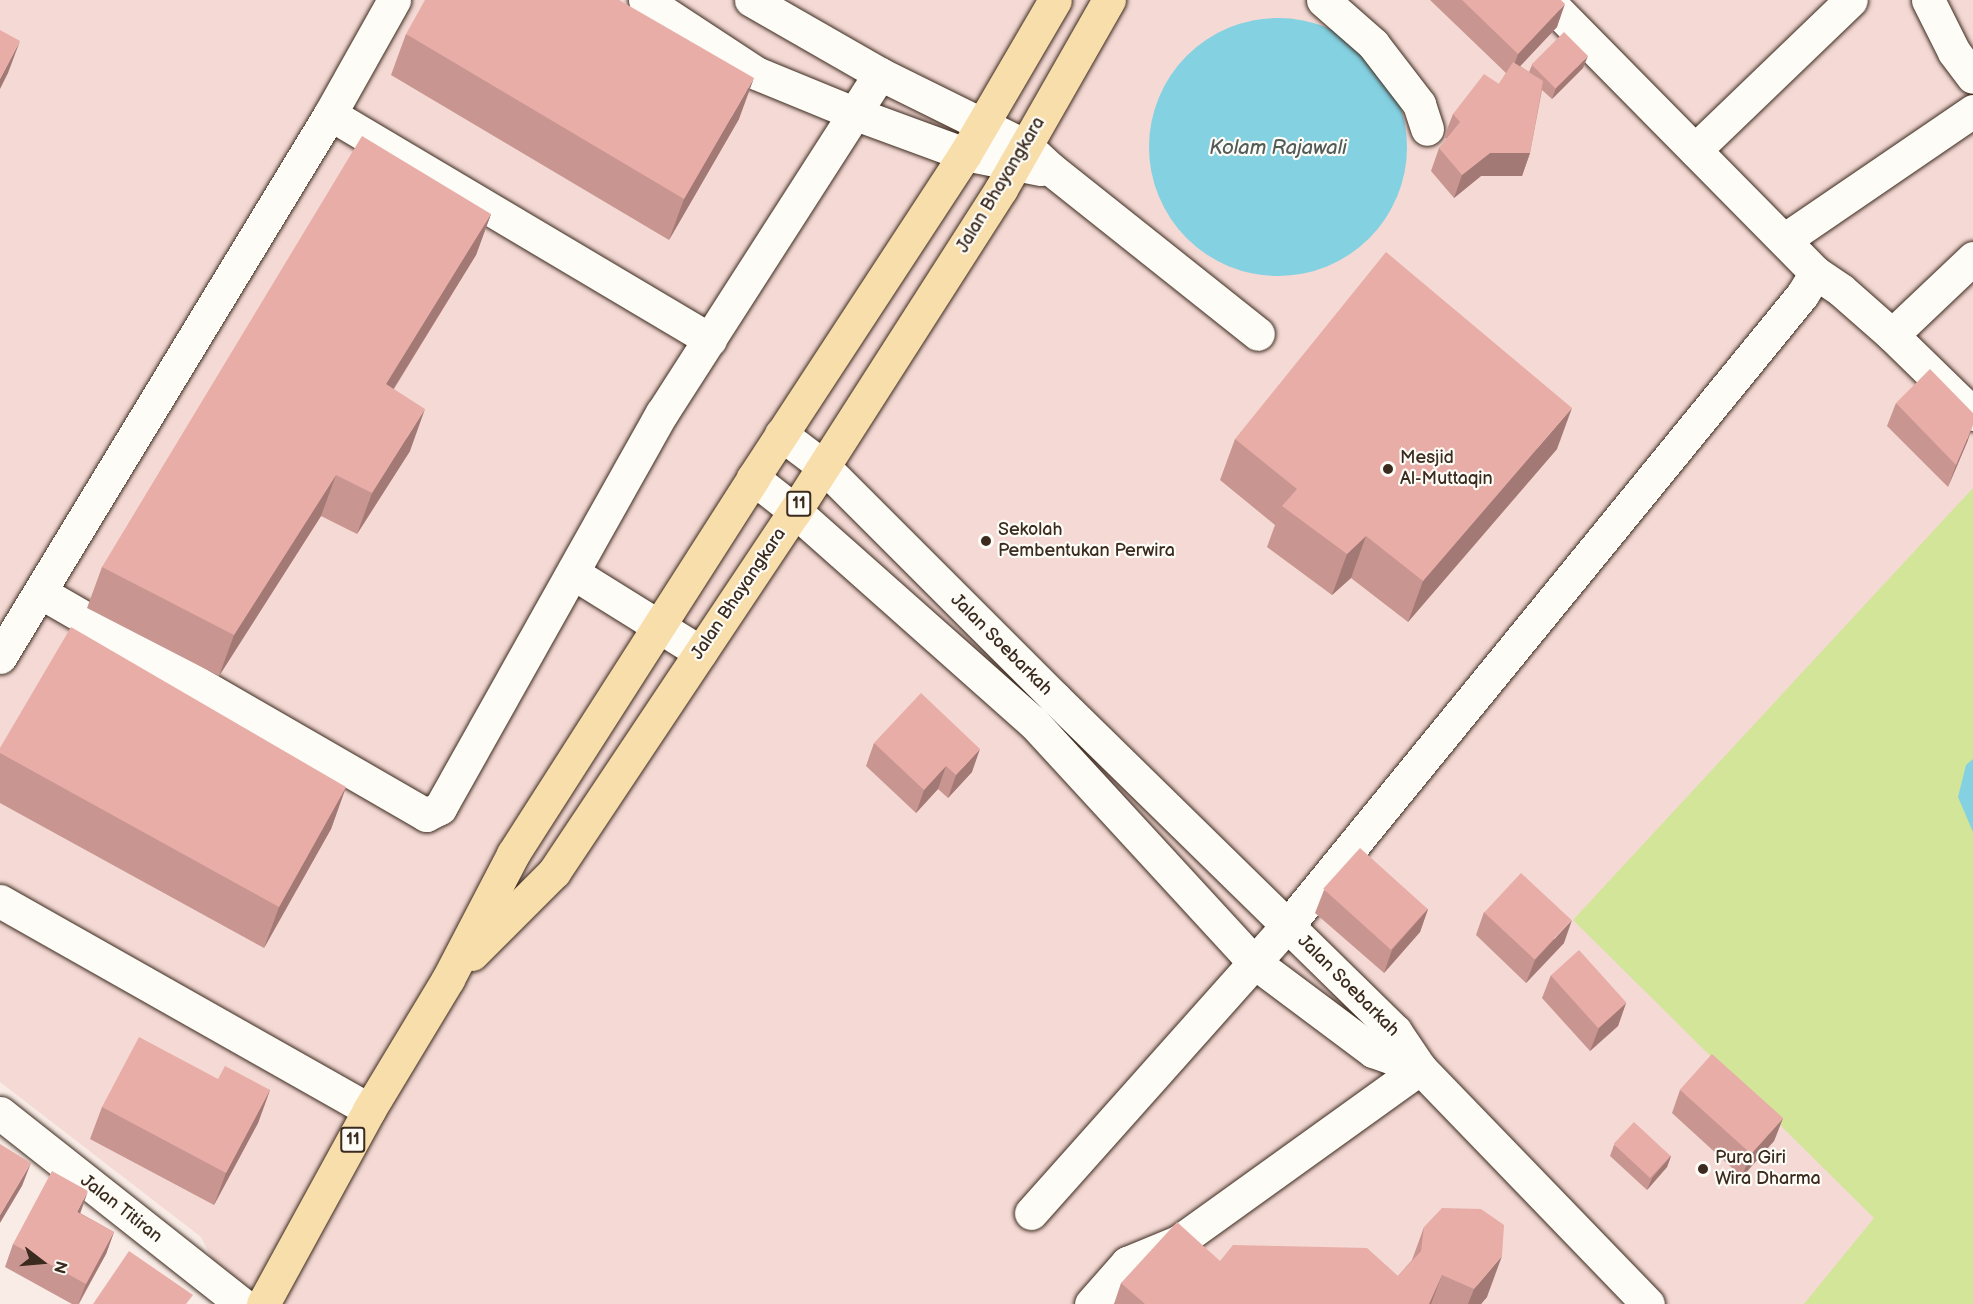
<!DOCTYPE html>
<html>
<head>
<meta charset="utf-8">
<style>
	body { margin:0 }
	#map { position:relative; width:1973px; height:1304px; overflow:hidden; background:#f9ece7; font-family:"Balsamiq Sans",sans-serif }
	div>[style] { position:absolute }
	.built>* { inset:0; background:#f4d9d4 }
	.green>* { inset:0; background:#d3e599 }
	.water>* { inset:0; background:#84d1e2 }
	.round { border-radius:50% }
	.roads { filter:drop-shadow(0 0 2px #3b2a1e) drop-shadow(0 0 2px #3b2a1e) }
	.minor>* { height:33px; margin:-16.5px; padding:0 16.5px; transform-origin:16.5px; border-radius:16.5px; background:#fdfcf7 }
	.highway>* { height:33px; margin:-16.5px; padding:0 16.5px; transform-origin:16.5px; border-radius:16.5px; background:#f8deab }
	.wall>* { inset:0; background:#c89590 }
	.shaded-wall>* { inset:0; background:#a27975 }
	.building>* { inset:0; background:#e8ada7; transform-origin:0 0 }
	.dots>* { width:16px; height:16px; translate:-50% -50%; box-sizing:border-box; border:3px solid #fdfcf7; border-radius:50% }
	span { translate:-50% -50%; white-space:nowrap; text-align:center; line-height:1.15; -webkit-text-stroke:4.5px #fdfcf7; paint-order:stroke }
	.shield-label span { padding:2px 4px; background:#fdfcf7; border:2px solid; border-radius:4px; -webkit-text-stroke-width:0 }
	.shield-label { font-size:16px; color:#3b2a1e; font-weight:700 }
	.street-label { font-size:18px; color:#3b2a1e }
	.poi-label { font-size:18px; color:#3b2a1e }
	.left { translate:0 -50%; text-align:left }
	.water-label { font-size:20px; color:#515c59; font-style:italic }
	.north { position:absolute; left:12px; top:1232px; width:60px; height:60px; -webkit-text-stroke:4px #fdfcf7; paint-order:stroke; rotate:106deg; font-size:16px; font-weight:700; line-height:24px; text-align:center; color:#3b2a1e }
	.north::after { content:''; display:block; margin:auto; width:21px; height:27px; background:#3b2a1e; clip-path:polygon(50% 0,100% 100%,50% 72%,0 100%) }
</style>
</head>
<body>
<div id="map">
	<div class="built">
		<div style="clip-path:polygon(0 0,1973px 0,1973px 1304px,234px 1304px,201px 1237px,0 1082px)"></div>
	</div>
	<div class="green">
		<div style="clip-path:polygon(1973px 488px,1973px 1304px,1804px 1304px,1874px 1218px,1573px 920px)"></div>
	</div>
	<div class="water">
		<div class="round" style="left:1149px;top:18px;width:258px;height:258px"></div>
		<div style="clip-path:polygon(1973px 759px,1973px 832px,1958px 797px,1966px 765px)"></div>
	</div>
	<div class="roads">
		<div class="minor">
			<div style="left:645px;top:0;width:133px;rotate:33.3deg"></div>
			<div style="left:756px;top:73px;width:108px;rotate:22.3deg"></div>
			<div style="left:856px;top:114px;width:116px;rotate:20.2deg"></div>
			<div style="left:965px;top:154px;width:77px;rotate:11.2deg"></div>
			<div style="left:751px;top:0;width:149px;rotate:29.8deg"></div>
			<div style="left:880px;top:74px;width:163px;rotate:26.3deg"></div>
			<div style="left:1026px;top:146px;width:35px;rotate:43deg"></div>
			<div style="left:1052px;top:170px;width:263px;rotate:38.5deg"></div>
			<div style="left:1323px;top:0;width:67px;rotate:41.3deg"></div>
			<div style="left:1373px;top:44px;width:76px;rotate:52.5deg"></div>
			<div style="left:1419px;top:104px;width:26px;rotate:72deg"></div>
			<div style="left:1928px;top:0;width:58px;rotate:63.4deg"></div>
			<div style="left:1954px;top:52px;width:31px;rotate:53deg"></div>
			<div style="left:330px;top:114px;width:442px;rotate:30.7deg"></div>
			<div style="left:1695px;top:150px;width:216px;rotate:-43.9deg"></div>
			<div style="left:1784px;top:240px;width:229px;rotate:-34.3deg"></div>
			<div style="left:1816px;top:273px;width:30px;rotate:34deg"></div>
			<div style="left:1841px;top:290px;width:68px;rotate:41.4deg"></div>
			<div style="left:1892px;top:335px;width:113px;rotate:44.3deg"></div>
			<div style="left:1892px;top:335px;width:112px;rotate:-43.5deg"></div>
			<div style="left:781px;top:434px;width:53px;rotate:37.3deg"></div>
			<div style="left:823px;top:466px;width:328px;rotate:45deg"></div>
			<div style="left:1055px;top:698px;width:476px;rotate:44.4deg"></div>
			<div style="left:1395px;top:1031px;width:45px;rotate:56deg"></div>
			<div style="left:1420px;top:1068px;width:328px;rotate:46deg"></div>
			<div style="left:753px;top:478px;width:53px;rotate:38.2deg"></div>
			<div style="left:795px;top:511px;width:318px;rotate:41.6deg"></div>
			<div style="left:1033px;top:722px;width:326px;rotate:47.4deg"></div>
			<div style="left:1254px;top:962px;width:149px;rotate:36.8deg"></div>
			<div style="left:1373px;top:1051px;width:50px;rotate:19.9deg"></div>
			<div style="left:573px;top:573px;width:150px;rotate:31.9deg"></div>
			<div style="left:40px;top:592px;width:446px;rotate:30deg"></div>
			<div style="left:426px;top:815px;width:16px;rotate:-27deg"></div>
			<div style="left:440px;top:808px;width:453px;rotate:-60.7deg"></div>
			<div style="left:662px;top:413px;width:403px;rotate:-57.3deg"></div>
			<div style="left:0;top:657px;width:635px;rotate:-58.71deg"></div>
			<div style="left:330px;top:114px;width:131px;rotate:-60.7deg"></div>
			<div style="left:0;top:901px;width:424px;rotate:29.5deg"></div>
			<div style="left:0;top:1113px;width:308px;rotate:38.3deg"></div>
			<div style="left:1031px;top:1213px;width:386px;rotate:-48.3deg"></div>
			<div style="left:1288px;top:925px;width:813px;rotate:-50.79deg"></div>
			<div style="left:1802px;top:295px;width:26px;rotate:-58deg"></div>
			<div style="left:1816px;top:273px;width:383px;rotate:-134.6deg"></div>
			<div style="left:1091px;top:1304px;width:55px;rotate:-48.7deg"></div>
			<div style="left:1127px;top:1263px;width:55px;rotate:-22.4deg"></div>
			<div style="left:1178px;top:1242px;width:298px;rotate:-35.7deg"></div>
		</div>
		<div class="highway">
			<div style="left:472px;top:954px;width:116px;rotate:-45deg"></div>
			<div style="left:554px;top:872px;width:434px;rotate:-56.3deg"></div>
			<div style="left:795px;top:511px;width:382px;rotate:-57.4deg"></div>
			<div style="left:1001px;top:189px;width:218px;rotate:-60.3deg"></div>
			<div style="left:263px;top:1304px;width:221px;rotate:-61.3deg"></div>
			<div style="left:369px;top:1110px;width:153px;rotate:-58.9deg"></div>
			<div style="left:448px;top:979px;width:141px;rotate:-62.5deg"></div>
			<div style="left:513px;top:854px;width:446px;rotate:-57.4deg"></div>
			<div style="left:753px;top:478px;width:387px;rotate:-56.8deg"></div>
			<div style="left:965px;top:154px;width:178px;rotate:-59.7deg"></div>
		</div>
	</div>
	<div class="wall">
		<div style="clip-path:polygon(1430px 0,1561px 0,1557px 27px,1520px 66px,1529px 72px,1532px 65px,1583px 68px,1552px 99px,1542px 90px,1530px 153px,1522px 176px,1481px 176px,1454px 198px,1431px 171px,1439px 148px,1447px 139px,1444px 137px,1453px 114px,1499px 84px,1506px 73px)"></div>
		<div style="clip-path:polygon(406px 34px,739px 119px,669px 240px,391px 75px)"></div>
		<div style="clip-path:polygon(491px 214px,476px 255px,394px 389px,410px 451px,357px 534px,321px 516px,219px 676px,87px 608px,102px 567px)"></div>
		<div style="clip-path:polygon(1896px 403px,1968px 440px,1948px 487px,1887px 426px)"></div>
		<div style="clip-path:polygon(1235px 439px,1557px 449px,1408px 622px,1351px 578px,1332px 595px,1267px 547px,1275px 525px,1220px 480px)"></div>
		<div style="clip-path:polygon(874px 743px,972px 772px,948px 798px,938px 789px,916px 813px,866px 766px)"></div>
		<div style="clip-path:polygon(0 748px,346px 787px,331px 829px,264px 948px,0 803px)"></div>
		<div style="clip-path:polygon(1324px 890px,1428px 909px,1420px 932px,1384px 973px,1315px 913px)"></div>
		<div style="clip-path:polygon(1484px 912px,1564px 943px,1526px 983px,1476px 935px)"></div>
		<div style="clip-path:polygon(1551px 975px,1626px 1003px,1618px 1026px,1590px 1051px,1542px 998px)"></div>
		<div style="clip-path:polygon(218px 1079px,270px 1090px,258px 1123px,214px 1205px,90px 1139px,102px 1107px)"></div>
		<div style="clip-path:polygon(1680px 1090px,1783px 1118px,1774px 1141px,1742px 1177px,1672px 1113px)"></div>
		<div style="clip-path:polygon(1614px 1145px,1671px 1156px,1667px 1167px,1647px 1190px,1610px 1156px)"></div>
		<div style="clip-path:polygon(80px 1213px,114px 1232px,106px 1254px,79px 1304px,72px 1304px,5px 1267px,13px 1244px)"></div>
		<div style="clip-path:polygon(1424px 1227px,1487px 1297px,1481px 1304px,1114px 1304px,1121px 1283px,1220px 1261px,1398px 1276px,1412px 1260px)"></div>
	</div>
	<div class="shaded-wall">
		<div style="clip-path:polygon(1565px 4px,1557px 27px,1510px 77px,1518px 54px)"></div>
		<div style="clip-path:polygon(20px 41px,8px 73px,0 89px,0 79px)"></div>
		<div style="clip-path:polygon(1588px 56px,1583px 68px,1552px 99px,1556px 88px)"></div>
		<div style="clip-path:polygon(754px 78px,739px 119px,669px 240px,684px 199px)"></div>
		<div style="clip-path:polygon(1490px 153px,1530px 153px,1522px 176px,1481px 176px,1454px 198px,1462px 175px)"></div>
		<div style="clip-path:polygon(491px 214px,476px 255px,371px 425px,386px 384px)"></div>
		<div style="clip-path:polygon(1572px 408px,1557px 449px,1408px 622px,1423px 581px)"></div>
		<div style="clip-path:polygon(425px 409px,410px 451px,357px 534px,372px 493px)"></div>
		<div style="clip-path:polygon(1973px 425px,1968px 440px,1948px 487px,1956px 465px)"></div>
		<div style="clip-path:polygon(336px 475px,321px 516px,219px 676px,234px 635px)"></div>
		<div style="clip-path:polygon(1366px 536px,1351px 578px,1332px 595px,1347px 554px)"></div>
		<div style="clip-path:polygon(980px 749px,972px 772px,948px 798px,956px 775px)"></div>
		<div style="clip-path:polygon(946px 766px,938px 789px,916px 813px,924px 790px)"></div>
		<div style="clip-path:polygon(346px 787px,331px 829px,264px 948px,279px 907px)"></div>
		<div style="clip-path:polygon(1428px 909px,1420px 932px,1384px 973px,1392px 950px)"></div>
		<div style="clip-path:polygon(1572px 920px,1564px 943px,1526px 983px,1535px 960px)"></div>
		<div style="clip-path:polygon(1626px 1003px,1618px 1026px,1590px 1051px,1599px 1028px)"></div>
		<div style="clip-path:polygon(270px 1090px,258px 1123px,214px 1205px,226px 1173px)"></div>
		<div style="clip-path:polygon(1783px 1118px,1774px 1141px,1742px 1177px,1750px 1154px)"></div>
		<div style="clip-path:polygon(1671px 1156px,1667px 1167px,1647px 1190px,1652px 1178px)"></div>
		<div style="clip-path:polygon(31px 1163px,22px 1186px,0 1223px,0 1215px)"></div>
		<div style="clip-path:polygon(88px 1191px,80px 1214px,77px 1212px)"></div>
		<div style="clip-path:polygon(114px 1232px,106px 1254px,78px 1304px,86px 1284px)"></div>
		<div style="clip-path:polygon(1502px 1256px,1487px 1297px,1481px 1304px,1468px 1304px,1474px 1289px)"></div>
		<div style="clip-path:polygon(1442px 1275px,1431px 1304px,1429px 1304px)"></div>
	</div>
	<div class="building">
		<div style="clip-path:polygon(425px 0,619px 0,754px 78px,684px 199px,406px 34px)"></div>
		<div style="clip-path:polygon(1462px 0,1561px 0,1565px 4px,1518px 54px)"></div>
		<div style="clip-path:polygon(0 30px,20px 41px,0 79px)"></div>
		<div style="left:1564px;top:32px;width:34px;height:46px;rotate:45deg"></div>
		<div style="clip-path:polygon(1513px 62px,1543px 81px,1530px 153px,1490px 153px,1462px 175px,1439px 148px,1460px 122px,1453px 114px,1484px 74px,1499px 84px)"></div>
		<div style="clip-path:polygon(362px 136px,491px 214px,386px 384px,425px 409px,372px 493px,336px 475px,234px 635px,102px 567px)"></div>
		<div style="clip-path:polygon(1386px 252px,1572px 408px,1423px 581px,1366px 536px,1347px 554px,1282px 506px,1297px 489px,1235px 439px)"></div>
		<div style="clip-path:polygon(1930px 369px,1973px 413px,1973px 425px,1956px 465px,1896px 403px)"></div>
		<div style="clip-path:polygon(71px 627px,346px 787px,279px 907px,0 753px,0 748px)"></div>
		<div style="clip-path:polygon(921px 693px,980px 749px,956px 775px,946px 766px,924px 790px,874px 743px)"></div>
		<div style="left:1360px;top:848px;width:91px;height:55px;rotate:42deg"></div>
		<div style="left:1521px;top:873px;width:69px;height:54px;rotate:43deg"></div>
		<div style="left:1579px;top:950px;width:71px;height:38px;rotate:48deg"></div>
		<div style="clip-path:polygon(139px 1037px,218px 1079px,225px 1066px,270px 1090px,226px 1173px,102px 1107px)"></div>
		<div style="left:1712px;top:1054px;width:96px;height:48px;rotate:42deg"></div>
		<div style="left:1634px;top:1122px;width:50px;height:30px;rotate:43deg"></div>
		<div style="clip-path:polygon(0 1144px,31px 1163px,0 1215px)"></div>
		<div style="clip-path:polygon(52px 1171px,88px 1191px,77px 1212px,114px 1232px,86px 1284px,13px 1244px)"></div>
		<div style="clip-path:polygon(1442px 1208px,1481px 1209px,1504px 1225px,1502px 1256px,1474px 1289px,1442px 1275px,1429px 1304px,1145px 1304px,1121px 1283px,1177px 1222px,1220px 1261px,1233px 1245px,1367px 1248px,1398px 1276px,1421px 1251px,1424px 1227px)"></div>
		<div style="clip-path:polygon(129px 1251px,193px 1295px,186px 1304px,93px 1304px)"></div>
	</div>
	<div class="dots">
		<div style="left:1388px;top:469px;background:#3b2a1e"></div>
		<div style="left:986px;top:541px;background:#3b2a1e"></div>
		<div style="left:1703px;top:1169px;background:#3b2a1e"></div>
	</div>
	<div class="shield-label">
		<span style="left:799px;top:504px">11</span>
		<span style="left:353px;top:1140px">11</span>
	</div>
	<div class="street-label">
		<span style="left:1001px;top:185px;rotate:-59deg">Jalan Bhayangkara</span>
		<span style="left:739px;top:594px;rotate:-56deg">Jalan Bhayangkara</span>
		<span style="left:1001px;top:645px;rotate:45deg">Jalan Soebarkah</span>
		<span style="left:1348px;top:986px;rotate:45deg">Jalan Soebarkah</span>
		<span style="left:121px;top:1209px;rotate:38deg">Jalan Titiran</span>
	</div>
	<div class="poi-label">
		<span class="left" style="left:1400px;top:469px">Mesjid<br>Al-Muttaqin</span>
		<span class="left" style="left:998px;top:541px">Sekolah<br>Pembentukan Perwira</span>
		<span class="left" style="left:1715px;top:1169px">Pura Giri<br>Wira Dharma</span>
	</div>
	<div class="water-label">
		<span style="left:1278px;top:148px">Kolam Rajawali</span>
	</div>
	<div class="north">N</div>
</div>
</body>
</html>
